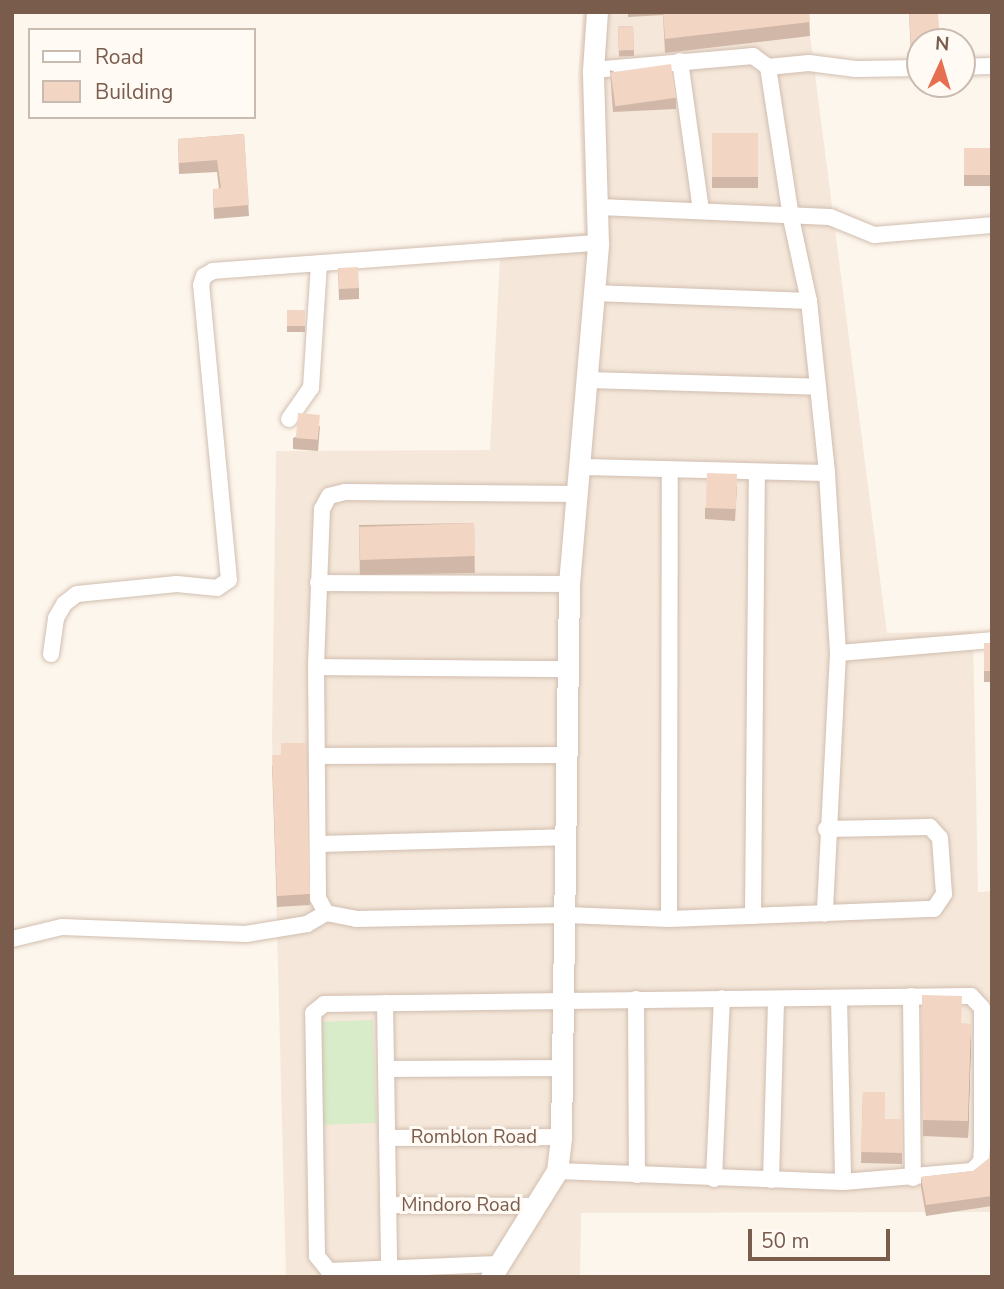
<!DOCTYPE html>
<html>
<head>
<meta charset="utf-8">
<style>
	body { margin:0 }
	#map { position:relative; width:1004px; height:1289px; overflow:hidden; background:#fdf6ec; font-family:"Nunito Sans",sans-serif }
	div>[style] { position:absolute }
	.residential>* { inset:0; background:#f5e8da }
	.green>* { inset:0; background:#d8ecc9; transform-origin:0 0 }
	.roads { filter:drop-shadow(0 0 2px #d1beb0) drop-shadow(0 0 2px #d1beb0) }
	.minor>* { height:16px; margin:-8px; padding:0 8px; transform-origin:8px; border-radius:8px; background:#fff }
	.tertiary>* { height:21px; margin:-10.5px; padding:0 10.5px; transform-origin:10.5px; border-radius:10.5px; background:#fff }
	.wall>* { inset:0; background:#d1b7a8; transform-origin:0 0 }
	.shaded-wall>* { inset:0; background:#aa9588 }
	.building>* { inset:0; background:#f3d5c3; transform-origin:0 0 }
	span { translate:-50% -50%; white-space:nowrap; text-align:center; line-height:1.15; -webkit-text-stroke:6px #fffaf3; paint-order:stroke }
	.street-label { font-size:19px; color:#7a5c4d }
	.frame { position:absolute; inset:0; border:14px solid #7a5c4d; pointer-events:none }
	.legend { position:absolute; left:28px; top:28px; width:228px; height:91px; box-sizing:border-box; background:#fffaf3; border:2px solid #cabbb1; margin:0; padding:9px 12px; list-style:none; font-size:21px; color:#7a5c4d }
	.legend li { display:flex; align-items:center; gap:14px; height:35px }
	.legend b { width:35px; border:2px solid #cabbb1 }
	.north { position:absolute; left:906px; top:28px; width:70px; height:70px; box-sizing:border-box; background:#fffaf3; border:2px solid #cabbb1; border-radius:50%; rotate:4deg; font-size:19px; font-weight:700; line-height:28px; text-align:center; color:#7a5c4d }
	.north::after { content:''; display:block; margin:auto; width:24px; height:32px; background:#e76f51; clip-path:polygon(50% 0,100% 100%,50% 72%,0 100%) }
	.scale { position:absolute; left:748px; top:1229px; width:142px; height:32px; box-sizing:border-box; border:4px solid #7a5c4d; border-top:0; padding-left:9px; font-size:21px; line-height:24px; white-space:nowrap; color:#7a5c4d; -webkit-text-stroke:5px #fffaf3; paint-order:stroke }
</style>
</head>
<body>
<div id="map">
	<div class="residential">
		<div style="clip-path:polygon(583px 12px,807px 12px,887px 633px,973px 631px,978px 892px,992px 891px,992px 1212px,581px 1213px,580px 1277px,286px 1277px,272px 736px,276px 451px,490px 450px,501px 238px,584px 233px,578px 76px)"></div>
	</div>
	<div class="green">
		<div style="left:373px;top:1020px;width:103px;height:55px;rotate:88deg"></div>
	</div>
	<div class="roads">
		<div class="minor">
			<div style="left:680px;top:61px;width:150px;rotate:82deg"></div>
			<div style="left:768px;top:67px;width:41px;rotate:-5.6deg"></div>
			<div style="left:809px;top:63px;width:47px;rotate:7.3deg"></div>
			<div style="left:856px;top:69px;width:64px;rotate:-0.9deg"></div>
			<div style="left:962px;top:67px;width:27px;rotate:-2deg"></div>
			<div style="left:593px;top:70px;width:161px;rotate:-5deg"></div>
			<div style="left:753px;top:56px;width:19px;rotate:36deg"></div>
			<div style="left:768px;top:67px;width:153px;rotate:81.3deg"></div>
			<div style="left:791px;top:218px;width:85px;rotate:77.8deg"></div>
			<div style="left:809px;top:301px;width:173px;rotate:84deg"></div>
			<div style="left:827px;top:473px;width:180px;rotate:86.5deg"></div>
			<div style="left:838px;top:653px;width:261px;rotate:92.9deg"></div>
			<div style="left:599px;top:207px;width:231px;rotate:2.5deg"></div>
			<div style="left:830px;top:217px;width:48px;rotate:22.2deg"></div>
			<div style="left:874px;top:235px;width:118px;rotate:-4.8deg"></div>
			<div style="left:594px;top:293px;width:215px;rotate:2.1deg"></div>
			<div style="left:588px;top:380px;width:230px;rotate:1.7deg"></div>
			<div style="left:289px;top:419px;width:38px;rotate:-55deg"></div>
			<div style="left:311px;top:388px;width:125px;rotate:-86.3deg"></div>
			<div style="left:582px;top:467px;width:245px;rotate:1.4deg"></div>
			<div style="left:578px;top:494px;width:233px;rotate:-179.5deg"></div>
			<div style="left:345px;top:492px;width:16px;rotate:166deg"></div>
			<div style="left:329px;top:496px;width:15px;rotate:118deg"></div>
			<div style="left:322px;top:509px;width:158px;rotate:92.2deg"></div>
			<div style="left:316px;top:667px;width:231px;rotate:89.5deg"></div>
			<div style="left:318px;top:898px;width:17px;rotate:62deg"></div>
			<div style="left:326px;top:913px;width:31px;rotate:11deg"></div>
			<div style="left:356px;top:919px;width:210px;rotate:-1.1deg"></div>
			<div style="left:566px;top:915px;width:103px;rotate:2.2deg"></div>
			<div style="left:669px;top:919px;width:265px;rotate:-2.2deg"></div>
			<div style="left:934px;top:909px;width:18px;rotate:-56deg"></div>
			<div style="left:944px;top:894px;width:56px;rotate:-94.1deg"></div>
			<div style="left:940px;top:838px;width:15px;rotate:-132deg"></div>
			<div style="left:930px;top:827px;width:104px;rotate:178.9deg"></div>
			<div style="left:318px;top:583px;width:251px;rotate:0.2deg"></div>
			<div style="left:838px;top:653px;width:155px;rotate:-4.8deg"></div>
			<div style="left:51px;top:654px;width:36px;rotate:-82deg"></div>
			<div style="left:56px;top:618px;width:16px;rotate:-60deg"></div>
			<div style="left:64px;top:604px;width:16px;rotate:-38deg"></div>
			<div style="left:77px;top:594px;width:100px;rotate:-5.7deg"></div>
			<div style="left:177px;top:584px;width:40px;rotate:5.7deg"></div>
			<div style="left:217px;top:588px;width:14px;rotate:-34deg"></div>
			<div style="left:229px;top:580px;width:296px;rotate:-95.4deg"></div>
			<div style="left:201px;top:285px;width:9px;rotate:-72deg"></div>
			<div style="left:204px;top:276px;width:10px;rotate:-29deg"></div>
			<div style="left:213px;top:271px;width:386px;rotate:-4.2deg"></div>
			<div style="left:316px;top:667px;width:253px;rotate:0.5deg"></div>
			<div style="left:317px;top:756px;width:251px;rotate:-0.2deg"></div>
			<div style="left:319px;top:844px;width:245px;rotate:-1.6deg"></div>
			<div style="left:753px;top:916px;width:444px;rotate:-89.5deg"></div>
			<div style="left:669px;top:919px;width:447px;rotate:-89.9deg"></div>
			<div style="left:12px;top:939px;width:51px;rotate:-13.5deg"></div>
			<div style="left:62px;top:927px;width:184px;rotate:2.2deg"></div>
			<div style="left:246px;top:934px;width:62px;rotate:-9.3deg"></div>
			<div style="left:307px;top:924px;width:22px;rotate:-30deg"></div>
			<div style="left:911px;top:996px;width:182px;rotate:89.4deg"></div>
			<div style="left:636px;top:999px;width:176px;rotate:89.7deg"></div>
			<div style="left:839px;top:999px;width:183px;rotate:88.7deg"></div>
			<div style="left:385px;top:1003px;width:266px;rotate:89.1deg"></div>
			<div style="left:386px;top:1069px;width:179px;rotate:-0.3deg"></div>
			<div style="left:387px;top:1138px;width:174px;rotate:-0.3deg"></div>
			<div style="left:714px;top:1179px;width:181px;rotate:-87.5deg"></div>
			<div style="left:771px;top:1180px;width:180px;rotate:-88.4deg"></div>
			<div style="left:388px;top:1205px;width:146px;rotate:0.4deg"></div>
			<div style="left:497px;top:1264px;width:168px;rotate:177.6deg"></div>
			<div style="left:329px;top:1271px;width:19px;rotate:-129deg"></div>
			<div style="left:317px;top:1256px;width:243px;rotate:-90.9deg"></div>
			<div style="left:313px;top:1013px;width:14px;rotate:-39deg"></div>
			<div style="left:324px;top:1004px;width:647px;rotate:-0.71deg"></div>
			<div style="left:971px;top:996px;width:16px;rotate:47deg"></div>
			<div style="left:982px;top:1008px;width:139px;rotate:90deg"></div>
			<div style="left:982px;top:1147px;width:15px;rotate:94deg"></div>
			<div style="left:981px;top:1162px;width:13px;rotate:135deg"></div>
			<div style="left:972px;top:1171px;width:129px;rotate:175.1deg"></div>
			<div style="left:843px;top:1182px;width:286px;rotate:-177.8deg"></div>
		</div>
		<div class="tertiary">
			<div style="left:491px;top:1277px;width:125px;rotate:-58.1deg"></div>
			<div style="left:557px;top:1171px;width:34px;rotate:-83deg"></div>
			<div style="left:561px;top:1137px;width:553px;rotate:-89.17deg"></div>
			<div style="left:569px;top:584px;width:342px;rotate:-85.1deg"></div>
			<div style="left:598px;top:243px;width:173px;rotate:-91.7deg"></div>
			<div style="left:593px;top:70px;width:58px;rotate:-86.1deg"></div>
		</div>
	</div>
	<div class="wall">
		<div style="clip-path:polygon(628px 12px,809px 12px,810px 36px,665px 53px,663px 15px,628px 17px)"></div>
		<div style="clip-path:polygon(909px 12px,920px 42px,920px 58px,911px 58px)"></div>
		<div style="left:633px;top:26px;width:30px;height:15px;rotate:88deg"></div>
		<div style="clip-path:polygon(610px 70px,676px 98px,676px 109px,613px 112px)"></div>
		<div style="left:712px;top:133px;width:46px;height:55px"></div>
		<div style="clip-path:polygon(244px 134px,249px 216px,214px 219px,213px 189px,219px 189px,217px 172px,179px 174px,178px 139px)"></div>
		<div style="left:992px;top:148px;width:38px;height:28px;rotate:90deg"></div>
		<div style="clip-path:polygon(338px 268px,359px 288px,359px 299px,339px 300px)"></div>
		<div style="left:287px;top:310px;width:18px;height:22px"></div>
		<div style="clip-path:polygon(320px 426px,318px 451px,293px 449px,293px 438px)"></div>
		<div style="clip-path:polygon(737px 486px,735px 521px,705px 519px,705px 508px)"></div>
		<div style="left:474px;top:523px;width:50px;height:115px;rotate:89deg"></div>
		<div style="left:984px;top:643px;width:8px;height:39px"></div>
		<div style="clip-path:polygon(306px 743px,310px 905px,277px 907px,272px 766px,281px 755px)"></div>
		<div style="clip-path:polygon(922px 995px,962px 1024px,971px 1040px,968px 1138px,923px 1136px)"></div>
		<div style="clip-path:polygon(863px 1092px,885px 1119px,902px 1119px,902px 1164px,861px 1163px)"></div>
		<div style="clip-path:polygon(992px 1157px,992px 1206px,926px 1216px,921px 1187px,921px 1177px,973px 1171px)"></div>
	</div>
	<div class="shaded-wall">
		<div style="clip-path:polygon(971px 1024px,971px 1040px,968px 1138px,968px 1121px)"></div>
	</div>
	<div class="building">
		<div style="clip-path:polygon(663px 12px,809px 12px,810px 22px,665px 39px)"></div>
		<div style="clip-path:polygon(909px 12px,938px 12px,940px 42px,920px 42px,920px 47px,911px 46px)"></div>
		<div style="left:633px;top:26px;width:24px;height:15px;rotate:88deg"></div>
		<div style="left:671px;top:64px;width:34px;height:61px;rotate:82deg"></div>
		<div style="left:712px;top:133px;width:46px;height:44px"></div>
		<div style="clip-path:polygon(244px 134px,249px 205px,214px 208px,213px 189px,221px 188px,217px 160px,179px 163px,178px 139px)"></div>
		<div style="left:992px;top:148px;width:27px;height:28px;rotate:90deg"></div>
		<div style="left:358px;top:267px;width:21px;height:20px;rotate:87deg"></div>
		<div style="left:287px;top:310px;width:18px;height:16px"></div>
		<div style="left:298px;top:413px;width:22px;height:25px;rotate:5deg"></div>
		<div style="left:707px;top:473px;width:30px;height:35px;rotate:2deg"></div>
		<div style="left:474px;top:523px;width:33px;height:115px;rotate:88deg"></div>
		<div style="left:984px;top:643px;width:8px;height:28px"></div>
		<div style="clip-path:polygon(281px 743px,306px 743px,310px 894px,277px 896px,272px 755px,281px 755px)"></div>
		<div style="clip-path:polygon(922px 995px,962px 996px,961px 1023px,971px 1024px,968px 1121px,923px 1120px)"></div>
		<div style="clip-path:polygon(863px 1092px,885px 1092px,885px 1119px,902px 1119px,902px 1153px,861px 1152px)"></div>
		<div style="clip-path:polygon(992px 1157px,992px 1196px,926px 1205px,921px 1177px,973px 1171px,989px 1158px)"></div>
	</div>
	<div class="street-label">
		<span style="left:474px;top:1138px">Romblon Road</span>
		<span style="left:461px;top:1206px">Mindoro Road</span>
	</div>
	<div class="frame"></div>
	<ul class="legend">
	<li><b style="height:9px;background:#fff"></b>Road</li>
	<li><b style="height:19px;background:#f3d5c3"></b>Building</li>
	</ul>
	<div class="north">N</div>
	<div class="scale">50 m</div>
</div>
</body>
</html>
